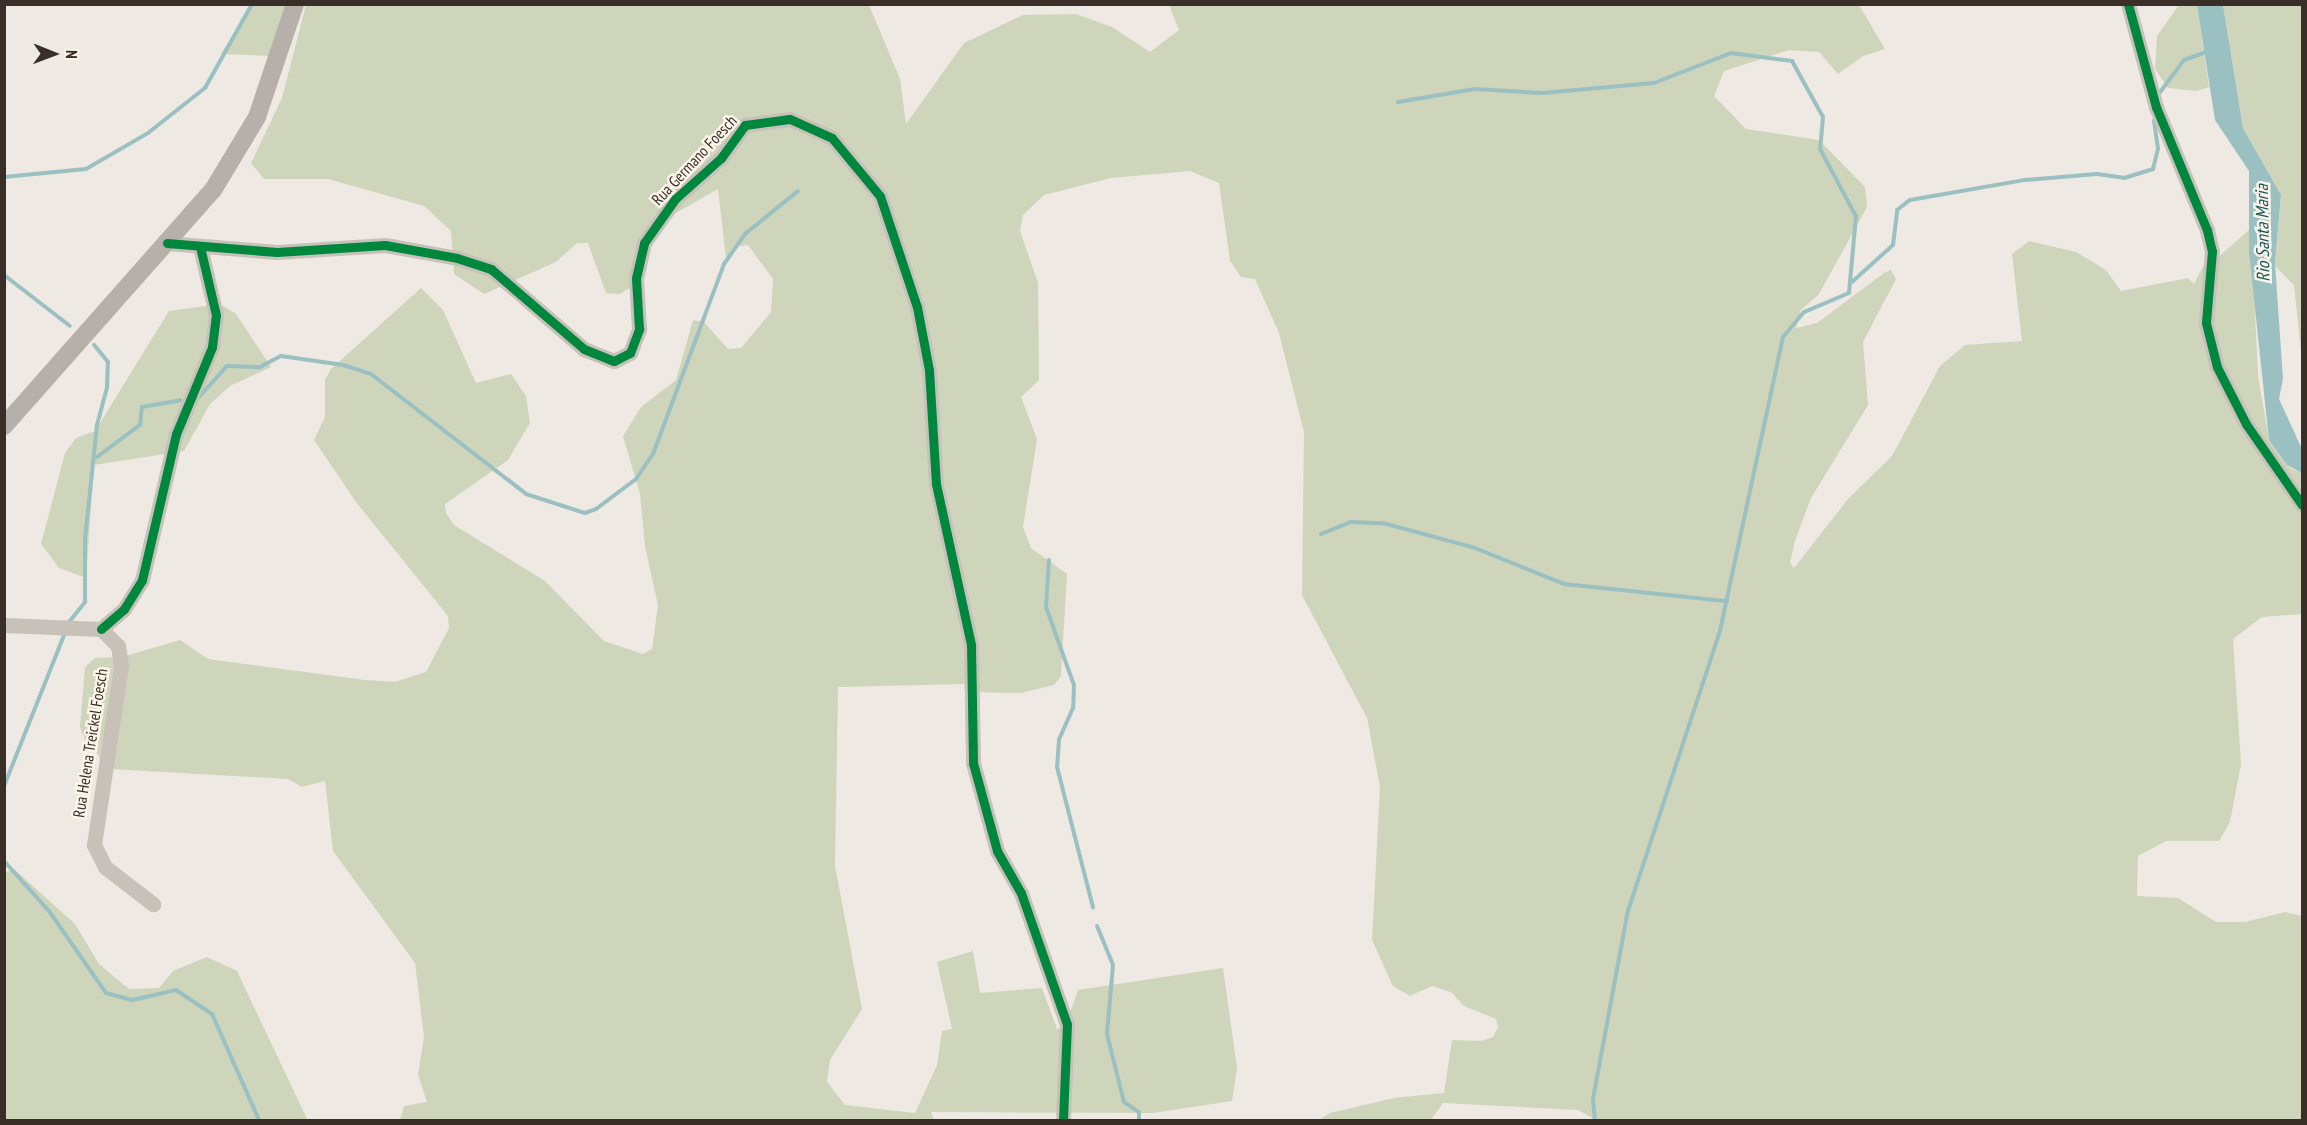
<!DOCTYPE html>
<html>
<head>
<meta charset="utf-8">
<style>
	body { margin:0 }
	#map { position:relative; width:2307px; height:1125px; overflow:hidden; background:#eee9e2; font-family:"PT Sans Narrow",sans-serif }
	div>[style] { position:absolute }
	.green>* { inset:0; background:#cfd5ba }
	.water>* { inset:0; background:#9bc0c2 }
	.stream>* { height:4px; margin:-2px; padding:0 2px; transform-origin:2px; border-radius:2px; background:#9bc0c2 }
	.minor>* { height:15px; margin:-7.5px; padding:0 7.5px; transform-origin:7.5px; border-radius:7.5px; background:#c8c1ba }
	.major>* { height:18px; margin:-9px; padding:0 9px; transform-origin:9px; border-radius:9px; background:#b7afa9 }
	.cycleway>* { height:9px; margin:-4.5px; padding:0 4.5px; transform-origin:4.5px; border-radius:4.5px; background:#00873e }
	span { translate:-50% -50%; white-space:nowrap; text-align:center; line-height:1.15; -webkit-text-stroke:5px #fbf4e9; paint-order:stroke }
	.street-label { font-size:16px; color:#392e28 }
	.water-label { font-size:18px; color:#19575f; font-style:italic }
	.frame { position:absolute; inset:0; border:6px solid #392e28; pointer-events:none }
	.north { position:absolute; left:24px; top:24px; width:60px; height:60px; -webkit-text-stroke:4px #fbf4e9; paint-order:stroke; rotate:91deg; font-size:16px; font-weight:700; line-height:24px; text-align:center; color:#392e28 }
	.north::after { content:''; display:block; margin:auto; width:21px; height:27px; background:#392e28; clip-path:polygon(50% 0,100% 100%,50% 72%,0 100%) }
</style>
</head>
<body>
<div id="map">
	<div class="green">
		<div style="clip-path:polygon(253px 5px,287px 5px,273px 56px,221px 54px)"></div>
		<div style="clip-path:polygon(306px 5px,869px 5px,900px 79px,906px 124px,964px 43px,1023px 15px,1076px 14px,1112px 27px,1150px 52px,1179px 30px,1169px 5px,1859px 5px,1885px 49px,1863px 56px,1838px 74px,1819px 52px,1789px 50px,1724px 71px,1714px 96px,1746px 129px,1819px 140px,1865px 187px,1867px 207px,1819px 294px,1801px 310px,1796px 328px,1817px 323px,1884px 273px,1891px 270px,1896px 279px,1863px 342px,1868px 405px,1811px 498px,1795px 541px,1790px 563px,1794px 568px,1848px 499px,1892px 456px,1940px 366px,1965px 345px,2022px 341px,2012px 254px,2029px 241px,2076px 252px,2106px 270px,2121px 291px,2188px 278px,2194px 284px,2210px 253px,2215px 260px,2251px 228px,2258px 376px,2269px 440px,2290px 468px,2302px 473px,2302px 614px,2262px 617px,2233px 639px,2241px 764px,2230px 822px,2219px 841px,2166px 841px,2138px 856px,2137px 896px,2178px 898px,2216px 922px,2245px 922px,2285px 912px,2302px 916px,2302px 1120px,1596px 1120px,1578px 1110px,1443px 1103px,1431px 1120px,1319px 1120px,1330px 1113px,1394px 1098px,1444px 1093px,1452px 1040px,1481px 1041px,1493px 1037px,1498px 1027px,1496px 1019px,1464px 1006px,1451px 992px,1432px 986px,1410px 996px,1393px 986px,1372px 940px,1380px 787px,1367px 718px,1302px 595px,1304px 432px,1279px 333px,1255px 279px,1241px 277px,1230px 261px,1219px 183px,1190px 171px,1111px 178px,1044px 195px,1023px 215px,1020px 231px,1038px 283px,1039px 380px,1021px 397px,1037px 439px,1023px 527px,1031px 548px,1067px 574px,1061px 676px,1054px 685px,1021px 693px,966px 692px,965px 684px,838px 687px,835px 866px,862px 1009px,830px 1060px,827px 1082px,845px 1105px,915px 1113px,937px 1065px,942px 1031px,952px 1029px,937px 962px,973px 951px,980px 993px,1042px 988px,1057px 1029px,1065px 1027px,1078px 990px,1223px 968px,1237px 1068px,1232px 1101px,1153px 1113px,931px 1112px,934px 1120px,400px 1120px,404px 1106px,427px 1102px,418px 1075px,424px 1037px,415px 963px,333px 851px,325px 781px,302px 787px,288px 779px,111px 769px,86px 742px,80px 727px,85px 667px,95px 658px,122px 657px,180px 640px,208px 659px,365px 680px,395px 682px,426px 672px,449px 628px,448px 616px,356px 502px,314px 440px,325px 417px,325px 380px,331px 369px,421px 288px,443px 310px,476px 383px,511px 374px,526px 396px,530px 423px,508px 460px,445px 504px,446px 513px,454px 525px,545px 581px,604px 641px,643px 654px,652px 649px,658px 605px,645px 546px,640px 494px,623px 436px,641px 407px,676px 380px,693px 320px,704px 322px,728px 349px,741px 348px,771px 312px,773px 279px,748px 245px,738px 246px,726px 258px,718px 189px,660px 222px,634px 285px,620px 294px,606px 293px,588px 243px,577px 243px,556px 262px,484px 294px,454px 274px,451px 231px,424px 206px,328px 179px,264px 179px,251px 163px,282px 98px)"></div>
		<div style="clip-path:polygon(2179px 5px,2197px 5px,2209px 87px,2196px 91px,2168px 88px,2155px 69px,2157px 36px)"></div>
		<div style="clip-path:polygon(2223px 5px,2302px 5px,2302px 361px,2294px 285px,2275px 266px,2281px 195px,2243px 128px)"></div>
		<div style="clip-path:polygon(220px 304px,236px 314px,271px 367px,230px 386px,210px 404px,184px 451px,94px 465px,86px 578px,59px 568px,41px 544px,65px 453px,76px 438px,95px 431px,169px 311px)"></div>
		<div style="clip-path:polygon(14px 869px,75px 924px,99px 964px,129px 989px,159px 988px,173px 971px,207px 957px,237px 971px,307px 1119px,5px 1120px,4px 873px)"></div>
	</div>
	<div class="water">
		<div style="clip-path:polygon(2197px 5px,2223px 5px,2243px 128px,2281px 195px,2275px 263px,2283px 379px,2279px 399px,2302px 449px,2302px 473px,2287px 465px,2269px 440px,2249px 252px,2249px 171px,2215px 120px)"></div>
	</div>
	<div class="stream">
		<div style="left:2158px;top:95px;width:44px;rotate:-53.4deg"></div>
		<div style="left:2184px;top:60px;width:23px;rotate:-20deg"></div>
		<div style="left:1398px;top:102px;width:78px;rotate:-9.6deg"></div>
		<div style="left:1475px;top:89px;width:67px;rotate:3.4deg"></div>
		<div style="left:1542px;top:93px;width:112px;rotate:-5.1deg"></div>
		<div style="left:1654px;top:83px;width:83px;rotate:-21.3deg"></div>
		<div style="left:1731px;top:53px;width:62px;rotate:7.5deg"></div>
		<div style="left:1792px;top:61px;width:64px;rotate:61deg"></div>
		<div style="left:1823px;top:117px;width:32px;rotate:95deg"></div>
		<div style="left:1820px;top:149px;width:76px;rotate:61.8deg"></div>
		<div style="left:1856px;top:216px;width:77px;rotate:95.2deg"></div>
		<div style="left:1849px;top:293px;width:49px;rotate:157.1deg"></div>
		<div style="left:1804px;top:312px;width:33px;rotate:130deg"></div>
		<div style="left:1783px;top:337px;width:301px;rotate:102.1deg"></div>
		<div style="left:1720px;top:631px;width:294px;rotate:108.2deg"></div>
		<div style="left:1628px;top:910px;width:192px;rotate:100.5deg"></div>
		<div style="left:1593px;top:1099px;width:21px;rotate:85deg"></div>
		<div style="left:4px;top:177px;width:82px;rotate:-5.6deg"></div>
		<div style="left:86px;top:169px;width:72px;rotate:-30.1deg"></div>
		<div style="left:148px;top:133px;width:73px;rotate:-38.3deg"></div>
		<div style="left:205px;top:88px;width:96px;rotate:-60.8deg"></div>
		<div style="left:4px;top:275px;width:83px;rotate:37.7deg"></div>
		<div style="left:1852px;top:282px;width:55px;rotate:-42.1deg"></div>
		<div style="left:1893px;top:245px;width:35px;rotate:-83deg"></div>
		<div style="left:1897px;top:210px;width:16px;rotate:-38deg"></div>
		<div style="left:1910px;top:200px;width:117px;rotate:-9.9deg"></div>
		<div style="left:2025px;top:180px;width:72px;rotate:-4.8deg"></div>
		<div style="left:2097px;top:174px;width:27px;rotate:8deg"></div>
		<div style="left:2124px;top:178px;width:30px;rotate:-17deg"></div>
		<div style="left:2153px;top:169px;width:21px;rotate:-76deg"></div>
		<div style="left:2158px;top:149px;width:29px;rotate:-98deg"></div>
		<div style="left:198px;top:398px;width:43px;rotate:-47.8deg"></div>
		<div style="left:227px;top:366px;width:33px;rotate:2deg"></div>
		<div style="left:260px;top:367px;width:24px;rotate:-28deg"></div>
		<div style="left:281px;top:356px;width:63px;rotate:8.3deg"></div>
		<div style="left:343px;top:365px;width:29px;rotate:18deg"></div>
		<div style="left:371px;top:374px;width:196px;rotate:37.7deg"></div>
		<div style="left:526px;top:494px;width:62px;rotate:17.9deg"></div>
		<div style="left:585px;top:513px;width:12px;rotate:-20deg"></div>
		<div style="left:596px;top:509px;width:50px;rotate:-36.9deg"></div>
		<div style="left:636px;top:479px;width:30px;rotate:-56deg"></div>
		<div style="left:653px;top:454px;width:203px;rotate:-69.5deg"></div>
		<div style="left:724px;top:264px;width:37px;rotate:-55deg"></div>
		<div style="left:745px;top:234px;width:68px;rotate:-39.1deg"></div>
		<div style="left:97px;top:457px;width:54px;rotate:-36.7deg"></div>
		<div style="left:140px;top:425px;width:18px;rotate:-84deg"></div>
		<div style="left:142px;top:407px;width:39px;rotate:-10deg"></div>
		<div style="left:1321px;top:534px;width:31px;rotate:-22deg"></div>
		<div style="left:1350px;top:522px;width:33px;rotate:2deg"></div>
		<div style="left:1383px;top:523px;width:95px;rotate:15.2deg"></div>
		<div style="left:1475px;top:548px;width:96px;rotate:22deg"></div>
		<div style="left:1564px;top:584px;width:164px;rotate:6deg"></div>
		<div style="left:1049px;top:560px;width:47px;rotate:93.7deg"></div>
		<div style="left:1046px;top:607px;width:83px;rotate:70.3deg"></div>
		<div style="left:1074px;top:685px;width:23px;rotate:92deg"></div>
		<div style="left:1073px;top:708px;width:35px;rotate:114deg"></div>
		<div style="left:1059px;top:740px;width:27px;rotate:94deg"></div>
		<div style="left:1057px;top:767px;width:145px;rotate:75.6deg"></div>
		<div style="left:69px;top:622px;width:26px;rotate:-51deg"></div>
		<div style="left:85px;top:602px;width:63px;rotate:-90deg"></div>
		<div style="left:85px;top:539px;width:115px;rotate:-84deg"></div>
		<div style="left:97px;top:425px;width:38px;rotate:-75deg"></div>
		<div style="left:107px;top:388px;width:26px;rotate:-88deg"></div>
		<div style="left:108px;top:362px;width:22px;rotate:-129deg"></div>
		<div style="left:4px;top:786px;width:165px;rotate:-68.3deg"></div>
		<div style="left:4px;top:861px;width:67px;rotate:48deg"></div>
		<div style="left:49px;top:911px;width:100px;rotate:55.2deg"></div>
		<div style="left:106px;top:993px;width:28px;rotate:15deg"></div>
		<div style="left:133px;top:1000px;width:44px;rotate:-13.1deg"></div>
		<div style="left:176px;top:990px;width:43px;rotate:33.7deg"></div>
		<div style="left:212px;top:1014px;width:116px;rotate:66.1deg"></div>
		<div style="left:1097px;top:926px;width:42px;rotate:67.7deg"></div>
		<div style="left:1113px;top:965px;width:69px;rotate:95deg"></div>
		<div style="left:1107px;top:1034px;width:70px;rotate:76deg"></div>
		<div style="left:1124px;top:1102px;width:18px;rotate:34deg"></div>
		<div style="left:1139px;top:1112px;width:8px;rotate:90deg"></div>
	</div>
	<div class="minor">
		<div style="left:2128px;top:4px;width:107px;rotate:74.8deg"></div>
		<div style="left:2156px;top:107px;width:133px;rotate:67.5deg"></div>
		<div style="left:2207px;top:230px;width:22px;rotate:77deg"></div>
		<div style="left:2212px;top:251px;width:72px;rotate:94.8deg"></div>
		<div style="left:2206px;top:323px;width:45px;rotate:76deg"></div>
		<div style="left:2217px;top:367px;width:64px;rotate:63deg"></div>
		<div style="left:2246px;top:424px;width:98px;rotate:55.3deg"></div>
		<div style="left:167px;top:243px;width:110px;rotate:4.7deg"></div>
		<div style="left:277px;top:252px;width:108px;rotate:-3.7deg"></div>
		<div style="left:385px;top:245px;width:73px;rotate:10.2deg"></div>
		<div style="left:457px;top:258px;width:36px;rotate:18deg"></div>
		<div style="left:491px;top:269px;width:123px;rotate:40.7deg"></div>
		<div style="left:584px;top:349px;width:32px;rotate:22deg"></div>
		<div style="left:614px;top:361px;width:18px;rotate:-27deg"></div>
		<div style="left:630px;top:353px;width:26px;rotate:-69deg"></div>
		<div style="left:639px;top:329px;width:51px;rotate:-93.4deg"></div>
		<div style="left:636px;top:278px;width:36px;rotate:-77deg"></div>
		<div style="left:644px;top:243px;width:54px;rotate:-54.8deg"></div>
		<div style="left:675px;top:199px;width:62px;rotate:-41.7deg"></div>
		<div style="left:721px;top:158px;width:41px;rotate:-54deg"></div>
		<div style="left:745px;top:125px;width:45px;rotate:-7.6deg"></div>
		<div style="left:790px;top:119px;width:46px;rotate:24.3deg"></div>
		<div style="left:832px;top:138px;width:75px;rotate:50.4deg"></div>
		<div style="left:880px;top:196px;width:117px;rotate:71.6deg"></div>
		<div style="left:917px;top:307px;width:64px;rotate:79.2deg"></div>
		<div style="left:929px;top:370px;width:114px;rotate:86.5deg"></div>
		<div style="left:936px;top:484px;width:165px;rotate:77.7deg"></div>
		<div style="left:971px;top:645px;width:118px;rotate:89deg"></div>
		<div style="left:973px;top:763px;width:91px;rotate:74.7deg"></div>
		<div style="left:997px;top:851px;width:48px;rotate:60.3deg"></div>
		<div style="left:1021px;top:893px;width:139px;rotate:70.7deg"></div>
		<div style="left:1067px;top:1024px;width:96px;rotate:92.4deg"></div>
		<div style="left:4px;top:625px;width:97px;rotate:2.4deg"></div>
		<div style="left:101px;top:629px;width:24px;rotate:45deg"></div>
		<div style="left:118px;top:646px;width:20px;rotate:81deg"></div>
		<div style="left:121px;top:666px;width:181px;rotate:98.6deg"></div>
		<div style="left:94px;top:845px;width:25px;rotate:63deg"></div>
		<div style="left:105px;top:867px;width:61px;rotate:37.6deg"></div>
		<div style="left:101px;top:629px;width:30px;rotate:-41deg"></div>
		<div style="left:124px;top:609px;width:34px;rotate:-58deg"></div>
		<div style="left:142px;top:580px;width:150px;rotate:-76.9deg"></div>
		<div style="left:176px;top:434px;width:94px;rotate:-67.5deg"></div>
		<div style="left:212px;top:347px;width:32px;rotate:-83deg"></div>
		<div style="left:216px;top:315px;width:70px;rotate:-103.2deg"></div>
	</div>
	<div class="major">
		<div style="left:4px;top:426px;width:315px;rotate:-48.5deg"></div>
		<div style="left:213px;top:190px;width:85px;rotate:-58.9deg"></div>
		<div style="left:257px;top:117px;width:119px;rotate:-71.4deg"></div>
	</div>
	<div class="cycleway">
		<div style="left:2128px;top:4px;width:107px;rotate:74.8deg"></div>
		<div style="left:2156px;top:107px;width:133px;rotate:67.5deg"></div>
		<div style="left:2207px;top:230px;width:22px;rotate:77deg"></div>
		<div style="left:2212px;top:251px;width:72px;rotate:94.8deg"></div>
		<div style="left:2206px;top:323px;width:45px;rotate:76deg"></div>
		<div style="left:2217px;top:367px;width:64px;rotate:63deg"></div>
		<div style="left:2246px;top:424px;width:98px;rotate:55.3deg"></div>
		<div style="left:167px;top:243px;width:110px;rotate:4.7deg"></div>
		<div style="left:277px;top:252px;width:108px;rotate:-3.7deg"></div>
		<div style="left:385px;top:245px;width:73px;rotate:10.2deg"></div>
		<div style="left:457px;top:258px;width:36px;rotate:18deg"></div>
		<div style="left:491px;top:269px;width:123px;rotate:40.7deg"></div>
		<div style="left:584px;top:349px;width:32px;rotate:22deg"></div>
		<div style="left:614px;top:361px;width:18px;rotate:-27deg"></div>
		<div style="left:630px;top:353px;width:26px;rotate:-69deg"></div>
		<div style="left:639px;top:329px;width:51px;rotate:-93.4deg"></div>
		<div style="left:636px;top:278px;width:36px;rotate:-77deg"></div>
		<div style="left:644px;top:243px;width:54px;rotate:-54.8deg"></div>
		<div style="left:675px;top:199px;width:62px;rotate:-41.7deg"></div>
		<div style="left:721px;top:158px;width:41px;rotate:-54deg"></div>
		<div style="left:745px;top:125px;width:45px;rotate:-7.6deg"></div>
		<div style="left:790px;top:119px;width:46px;rotate:24.3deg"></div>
		<div style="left:832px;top:138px;width:75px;rotate:50.4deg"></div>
		<div style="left:880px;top:196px;width:117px;rotate:71.6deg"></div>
		<div style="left:917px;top:307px;width:64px;rotate:79.2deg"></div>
		<div style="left:929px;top:370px;width:114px;rotate:86.5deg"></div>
		<div style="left:936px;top:484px;width:165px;rotate:77.7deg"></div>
		<div style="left:971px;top:645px;width:118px;rotate:89deg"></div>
		<div style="left:973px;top:763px;width:91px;rotate:74.7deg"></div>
		<div style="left:997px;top:851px;width:48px;rotate:60.3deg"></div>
		<div style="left:1021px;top:893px;width:139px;rotate:70.7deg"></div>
		<div style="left:1067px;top:1024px;width:96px;rotate:92.4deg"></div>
		<div style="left:101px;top:629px;width:30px;rotate:-41deg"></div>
		<div style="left:124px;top:609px;width:34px;rotate:-58deg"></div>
		<div style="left:142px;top:580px;width:150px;rotate:-76.9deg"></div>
		<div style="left:176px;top:434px;width:94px;rotate:-67.5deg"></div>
		<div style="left:212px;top:347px;width:32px;rotate:-83deg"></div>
		<div style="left:216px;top:315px;width:70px;rotate:-103.2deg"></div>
	</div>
	<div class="street-label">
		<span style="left:694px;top:160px;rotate:-47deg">Rua Germano Foesch</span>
		<span style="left:90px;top:743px;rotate:-81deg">Rua Helena Treickel Foesch</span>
	</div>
	<div class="water-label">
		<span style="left:2263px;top:233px;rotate:-91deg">Rio Santa Maria</span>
	</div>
	<div class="frame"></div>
	<div class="north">N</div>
</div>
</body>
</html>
